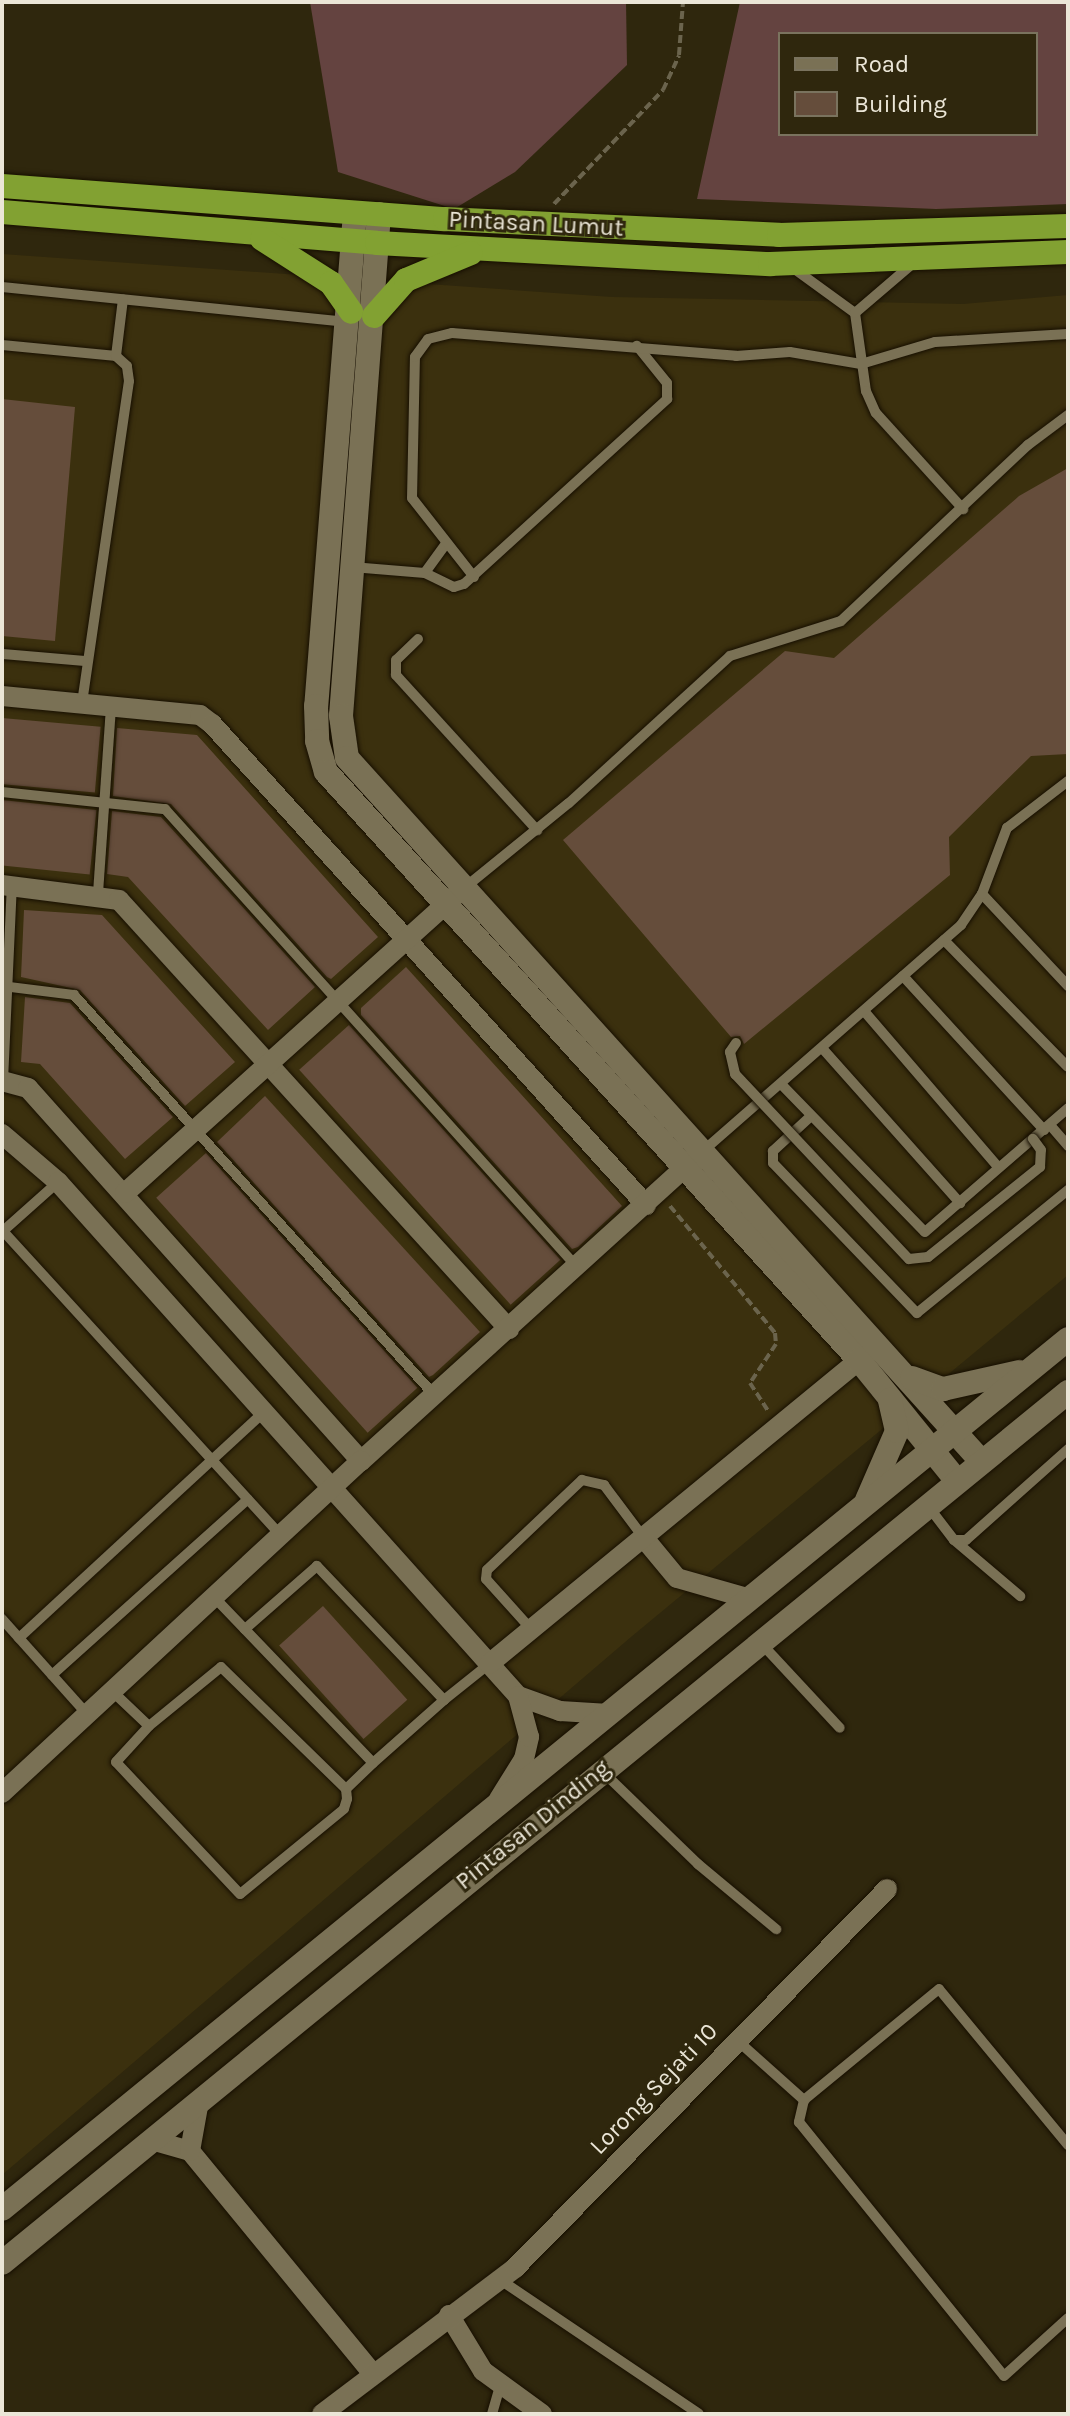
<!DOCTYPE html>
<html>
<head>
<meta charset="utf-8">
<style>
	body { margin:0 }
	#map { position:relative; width:1070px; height:2416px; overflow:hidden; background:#2f270d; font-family:Karla,sans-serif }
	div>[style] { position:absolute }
	.built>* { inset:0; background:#3b300e }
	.forest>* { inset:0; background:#644340 }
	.building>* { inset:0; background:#654d3b; transform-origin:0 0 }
	.path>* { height:4px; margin-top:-2px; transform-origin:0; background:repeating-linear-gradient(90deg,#6b644d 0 8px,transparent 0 12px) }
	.roads { filter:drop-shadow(0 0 2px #170f00) drop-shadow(0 0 2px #170f00) }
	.lane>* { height:10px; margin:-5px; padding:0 5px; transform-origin:5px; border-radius:5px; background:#7a7155 }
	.street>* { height:20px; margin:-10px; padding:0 10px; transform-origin:10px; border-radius:10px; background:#7a7155 }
	.secondary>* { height:24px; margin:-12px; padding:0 12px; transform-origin:12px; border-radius:12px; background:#7a7155 }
	.highway>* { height:24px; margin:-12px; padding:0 12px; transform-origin:12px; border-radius:12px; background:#82a132 }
	.bridges { filter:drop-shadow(0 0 2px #170f00) drop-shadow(0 0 2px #170f00) }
	.lane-bridge>* { height:10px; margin:-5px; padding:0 5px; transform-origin:5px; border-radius:5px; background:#7a7155 }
	span { translate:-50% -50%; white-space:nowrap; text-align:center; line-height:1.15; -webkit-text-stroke:6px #2f270d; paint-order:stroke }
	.street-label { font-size:24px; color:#ebe6d7 }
	.frame { position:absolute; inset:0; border:4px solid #ebe6d7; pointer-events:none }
	.legend { position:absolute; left:778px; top:32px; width:260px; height:104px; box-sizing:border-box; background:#2f270d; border:2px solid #7a735e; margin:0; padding:10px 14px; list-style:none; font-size:24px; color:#ebe6d7 }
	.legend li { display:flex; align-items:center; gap:16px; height:40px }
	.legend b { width:40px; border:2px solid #7a735e }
</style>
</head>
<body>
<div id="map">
	<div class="built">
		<div style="clip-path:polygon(2px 254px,612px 297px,963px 304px,1068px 295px,1068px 1275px,631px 1637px,2px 2175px)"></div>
	</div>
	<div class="forest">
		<div style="clip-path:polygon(310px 2px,626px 2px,627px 65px,515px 172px,454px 209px,338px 172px)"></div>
		<div style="clip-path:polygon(evenodd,740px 2px,1068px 2px,1068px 204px,936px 209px,697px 199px,740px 2px,780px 34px,1036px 34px,1036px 134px,780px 134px,780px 34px)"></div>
	</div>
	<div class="building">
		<div style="clip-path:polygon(2px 399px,75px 407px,55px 641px,2px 636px)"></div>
		<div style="clip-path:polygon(1068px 468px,1068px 754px,1031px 756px,949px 837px,950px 875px,744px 1044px,740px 1036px,731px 1037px,563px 840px,785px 651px,834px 658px,1019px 496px)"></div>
		<div style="left:2px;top:718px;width:99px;height:66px;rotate:5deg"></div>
		<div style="clip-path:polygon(117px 728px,197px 735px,378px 937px,331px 979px,327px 977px,171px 804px,113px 796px)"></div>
		<div style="left:2px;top:800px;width:95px;height:65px;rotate:6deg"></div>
		<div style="clip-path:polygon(112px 811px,161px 817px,315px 987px,268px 1030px,128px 877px,107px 874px)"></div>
		<div style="clip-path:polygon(24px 910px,102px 915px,235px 1062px,185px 1106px,80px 990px,21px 977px)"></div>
		<div style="clip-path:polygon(406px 967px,622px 1206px,578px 1247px,572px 1249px,361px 1015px,361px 1008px)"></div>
		<div style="clip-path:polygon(25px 997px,70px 1003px,173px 1117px,125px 1159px,40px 1064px,21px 1062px)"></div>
		<div style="left:349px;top:1025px;width:316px;height:67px;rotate:48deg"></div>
		<div style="clip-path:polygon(265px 1096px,480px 1332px,433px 1375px,429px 1377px,217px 1142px)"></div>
		<div style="left:206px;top:1153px;width:316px;height:67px;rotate:48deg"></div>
		<div style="left:323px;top:1606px;width:126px;height:59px;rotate:48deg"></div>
	</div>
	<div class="path">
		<div style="left:554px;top:204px;width:158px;rotate:-46.3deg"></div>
		<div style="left:663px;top:90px;width:38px;rotate:-65deg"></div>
		<div style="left:679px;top:55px;width:53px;rotate:-85.7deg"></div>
		<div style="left:670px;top:1206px;width:165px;rotate:50.4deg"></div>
		<div style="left:775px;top:1333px;width:11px;rotate:85deg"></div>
		<div style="left:776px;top:1344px;width:47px;rotate:123.7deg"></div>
		<div style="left:750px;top:1383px;width:35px;rotate:57deg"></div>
	</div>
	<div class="roads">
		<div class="lane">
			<div style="left:793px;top:268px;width:77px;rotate:36deg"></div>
			<div style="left:855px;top:313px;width:79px;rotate:82deg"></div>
			<div style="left:866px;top:391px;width:24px;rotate:66deg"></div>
			<div style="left:876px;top:413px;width:130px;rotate:47.8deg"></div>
			<div style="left:2px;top:287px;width:347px;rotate:5.8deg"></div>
			<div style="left:855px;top:313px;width:74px;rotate:-40.6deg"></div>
			<div style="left:2px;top:345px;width:115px;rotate:5.5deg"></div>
			<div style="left:445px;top:545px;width:34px;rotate:126deg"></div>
			<div style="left:425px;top:573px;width:32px;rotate:26deg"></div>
			<div style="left:454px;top:587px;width:10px;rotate:-17deg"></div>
			<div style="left:464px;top:584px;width:275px;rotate:-42.3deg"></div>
			<div style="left:667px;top:399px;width:16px;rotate:-90deg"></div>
			<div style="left:667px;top:383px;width:48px;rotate:-129deg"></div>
			<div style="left:352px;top:567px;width:73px;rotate:4.7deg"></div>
			<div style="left:474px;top:577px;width:100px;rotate:-128.1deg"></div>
			<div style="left:412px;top:498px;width:141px;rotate:-88.8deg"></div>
			<div style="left:415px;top:357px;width:22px;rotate:-54deg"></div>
			<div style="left:428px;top:339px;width:25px;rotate:-14deg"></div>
			<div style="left:452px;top:333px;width:285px;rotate:4.6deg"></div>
			<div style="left:736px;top:356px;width:54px;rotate:-4.2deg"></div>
			<div style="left:790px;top:352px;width:72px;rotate:9.6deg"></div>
			<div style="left:861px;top:364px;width:77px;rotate:-16.6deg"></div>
			<div style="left:935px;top:342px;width:133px;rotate:-3.4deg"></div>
			<div style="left:418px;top:639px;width:30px;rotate:136deg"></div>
			<div style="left:396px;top:660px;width:15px;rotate:90deg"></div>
			<div style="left:396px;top:675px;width:210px;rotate:47.7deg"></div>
			<div style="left:2px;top:654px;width:84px;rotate:4.8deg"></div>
			<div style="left:82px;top:703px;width:325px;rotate:-81.7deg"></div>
			<div style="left:129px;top:381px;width:15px;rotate:-98deg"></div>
			<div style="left:127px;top:366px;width:15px;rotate:-138deg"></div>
			<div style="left:116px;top:356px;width:57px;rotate:-83deg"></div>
			<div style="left:2px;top:792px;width:164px;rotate:6deg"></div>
			<div style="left:165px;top:809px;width:616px;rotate:48.03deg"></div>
			<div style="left:463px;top:889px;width:136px;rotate:-39.1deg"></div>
			<div style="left:569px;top:803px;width:218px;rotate:-42.4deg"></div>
			<div style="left:730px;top:656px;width:116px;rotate:-17.5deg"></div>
			<div style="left:841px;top:621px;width:257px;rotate:-43.3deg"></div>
			<div style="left:1028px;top:445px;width:50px;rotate:-36.9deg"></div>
			<div style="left:98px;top:893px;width:188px;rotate:-86deg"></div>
			<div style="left:982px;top:894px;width:126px;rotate:46.9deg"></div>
			<div style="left:944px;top:940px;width:177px;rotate:45.7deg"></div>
			<div style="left:903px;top:976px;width:209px;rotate:47.5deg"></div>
			<div style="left:2px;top:986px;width:73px;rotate:7.1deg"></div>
			<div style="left:74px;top:995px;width:540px;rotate:48deg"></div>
			<div style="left:864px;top:1011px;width:206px;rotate:49.3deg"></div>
			<div style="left:822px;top:1048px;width:208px;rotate:48.3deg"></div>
			<div style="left:3px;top:1081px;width:195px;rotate:-87.4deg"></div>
			<div style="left:781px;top:1084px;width:206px;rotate:45.8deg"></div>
			<div style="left:925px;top:1232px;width:189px;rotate:-40.9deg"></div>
			<div style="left:811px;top:1116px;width:52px;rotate:137.4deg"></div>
			<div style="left:773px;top:1151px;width:12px;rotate:90deg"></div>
			<div style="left:773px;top:1163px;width:208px;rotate:46.2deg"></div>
			<div style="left:917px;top:1313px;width:195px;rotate:-39.2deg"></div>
			<div style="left:1050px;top:1125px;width:28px;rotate:49deg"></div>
			<div style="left:703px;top:1151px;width:343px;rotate:-41.2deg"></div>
			<div style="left:961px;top:925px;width:37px;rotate:-56deg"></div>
			<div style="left:982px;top:894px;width:71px;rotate:-69.3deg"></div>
			<div style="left:1007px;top:828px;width:77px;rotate:-37.6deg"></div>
			<div style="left:58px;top:1182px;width:74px;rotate:138.3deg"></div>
			<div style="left:3px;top:1231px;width:411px;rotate:47.6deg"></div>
			<div style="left:928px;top:1506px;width:43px;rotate:52.6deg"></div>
			<div style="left:954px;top:1540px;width:12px"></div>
			<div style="left:966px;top:1540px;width:137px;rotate:-41.7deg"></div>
			<div style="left:954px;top:1540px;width:87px;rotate:40.3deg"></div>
			<div style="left:213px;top:1596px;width:231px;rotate:46.2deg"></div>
			<div style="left:373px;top:1763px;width:95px;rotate:-41.6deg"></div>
			<div style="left:444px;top:1700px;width:185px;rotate:-133.5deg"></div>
			<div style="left:317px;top:1566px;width:96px;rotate:138.8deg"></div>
			<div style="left:2px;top:1619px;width:127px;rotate:48.2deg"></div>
			<div style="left:531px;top:1629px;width:67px;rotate:-132deg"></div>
			<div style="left:486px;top:1579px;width:9px;rotate:-84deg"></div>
			<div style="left:487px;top:1570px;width:131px;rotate:-43.5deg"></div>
			<div style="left:582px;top:1480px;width:23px;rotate:13deg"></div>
			<div style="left:604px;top:1485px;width:65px;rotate:53.1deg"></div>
			<div style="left:19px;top:1638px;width:332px;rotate:-42.7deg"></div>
			<div style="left:760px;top:1642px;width:117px;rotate:47.1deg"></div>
			<div style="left:221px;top:1667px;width:175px;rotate:44.3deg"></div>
			<div style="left:346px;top:1789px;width:10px;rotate:84deg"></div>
			<div style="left:347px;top:1799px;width:10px;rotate:107deg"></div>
			<div style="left:344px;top:1809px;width:134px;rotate:140.7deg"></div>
			<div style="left:240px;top:1894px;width:181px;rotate:-133.2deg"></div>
			<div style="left:116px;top:1762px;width:49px;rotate:-47.5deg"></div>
			<div style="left:149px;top:1726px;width:93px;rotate:-39.3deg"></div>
			<div style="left:52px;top:1675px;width:263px;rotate:-41.9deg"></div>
			<div style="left:111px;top:1690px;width:52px;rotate:43.5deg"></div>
			<div style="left:444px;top:1700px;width:58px;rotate:-38.7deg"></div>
			<div style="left:602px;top:1771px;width:134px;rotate:44.1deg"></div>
			<div style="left:698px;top:1864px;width:102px;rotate:39.8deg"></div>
			<div style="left:346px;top:1789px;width:37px;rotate:-44deg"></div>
			<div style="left:738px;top:2041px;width:89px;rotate:41.8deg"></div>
			<div style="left:1068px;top:2145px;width:202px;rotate:-129.6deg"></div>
			<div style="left:939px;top:1989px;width:175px;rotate:140.6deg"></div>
			<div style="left:804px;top:2100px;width:23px;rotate:103deg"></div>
			<div style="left:799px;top:2122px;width:326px;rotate:51.1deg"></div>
			<div style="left:1004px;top:2376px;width:86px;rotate:-42.2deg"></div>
			<div style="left:499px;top:2279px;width:241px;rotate:34deg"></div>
			<div style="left:492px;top:2414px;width:29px;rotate:-74deg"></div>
		</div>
		<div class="street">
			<div style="left:2px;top:696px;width:199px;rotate:5.5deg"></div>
			<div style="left:200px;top:715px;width:15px;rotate:37deg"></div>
			<div style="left:212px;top:724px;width:648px;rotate:47.94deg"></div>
			<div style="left:2px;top:885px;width:118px;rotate:7.3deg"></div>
			<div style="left:119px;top:900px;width:580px;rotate:47.73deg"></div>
			<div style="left:2px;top:1081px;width:27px;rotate:15deg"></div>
			<div style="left:28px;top:1088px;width:500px;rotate:48.24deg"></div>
			<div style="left:361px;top:1461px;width:452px;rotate:-42.2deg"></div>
			<div style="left:2px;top:1134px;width:74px;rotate:40.6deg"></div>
			<div style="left:58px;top:1182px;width:690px;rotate:48.17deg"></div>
			<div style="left:518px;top:1696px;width:45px;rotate:19.7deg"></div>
			<div style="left:560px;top:1711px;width:49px;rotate:3.5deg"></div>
			<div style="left:125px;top:1193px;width:453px;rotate:-42deg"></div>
			<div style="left:643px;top:1537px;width:53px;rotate:50.3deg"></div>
			<div style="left:677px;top:1578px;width:76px;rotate:16deg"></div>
			<div style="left:489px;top:1664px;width:492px;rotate:-39.4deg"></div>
			<div style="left:2px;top:1793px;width:489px;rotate:-42.8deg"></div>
			<div style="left:499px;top:1799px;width:47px;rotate:-58deg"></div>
			<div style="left:524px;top:1759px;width:23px;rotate:-77deg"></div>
			<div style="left:529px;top:1737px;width:42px;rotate:-105deg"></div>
			<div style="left:151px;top:2140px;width:41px;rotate:15.8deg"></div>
			<div style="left:190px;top:2151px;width:288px;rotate:50.6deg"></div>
			<div style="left:190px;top:2151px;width:51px;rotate:-79.8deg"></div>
			<div style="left:449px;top:2315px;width:66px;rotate:58.7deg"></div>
			<div style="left:483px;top:2371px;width:73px;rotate:36.1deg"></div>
			<div style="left:322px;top:2414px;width:242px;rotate:-37.1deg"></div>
			<div style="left:515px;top:2268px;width:531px;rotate:-45.53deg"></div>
		</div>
		<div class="secondary">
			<div style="left:355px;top:213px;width:495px;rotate:94.5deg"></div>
			<div style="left:316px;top:706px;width:35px;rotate:88deg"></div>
			<div style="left:317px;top:741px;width:32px;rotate:74deg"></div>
			<div style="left:326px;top:772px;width:794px;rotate:47.81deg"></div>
			<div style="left:859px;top:1360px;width:156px;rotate:51deg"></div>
			<div style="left:379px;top:214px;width:503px;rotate:94.33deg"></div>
			<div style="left:341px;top:716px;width:42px;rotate:81.9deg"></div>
			<div style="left:347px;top:758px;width:948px;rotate:47.95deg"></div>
			<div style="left:912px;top:1378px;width:33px;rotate:20deg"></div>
			<div style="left:943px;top:1389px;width:78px;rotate:-12.6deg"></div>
			<div style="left:867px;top:1500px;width:75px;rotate:-66.5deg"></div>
			<div style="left:897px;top:1431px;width:32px;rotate:-103deg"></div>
			<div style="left:2px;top:2209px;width:1376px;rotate:-39.22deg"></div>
			<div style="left:2px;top:2263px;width:1377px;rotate:-39.25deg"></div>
		</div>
		<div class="highway">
			<div style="left:2px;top:186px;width:444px;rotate:4.3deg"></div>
			<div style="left:445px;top:219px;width:334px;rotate:2.7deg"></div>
			<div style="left:779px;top:235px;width:289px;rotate:-1.8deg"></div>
			<div style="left:2px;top:212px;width:376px;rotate:4.7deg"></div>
			<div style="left:377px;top:243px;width:394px;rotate:3.1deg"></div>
			<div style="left:770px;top:264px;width:298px;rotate:-2.3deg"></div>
			<div style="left:262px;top:239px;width:82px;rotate:32.5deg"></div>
			<div style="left:331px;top:283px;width:35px;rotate:55deg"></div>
			<div style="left:374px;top:316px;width:48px;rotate:-48.4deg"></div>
			<div style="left:406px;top:280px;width:70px;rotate:-22.6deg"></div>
		</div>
	</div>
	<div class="bridges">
		<div class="lane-bridge">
			<div style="left:736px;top:1043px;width:11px;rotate:124deg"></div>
			<div style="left:730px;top:1052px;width:23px;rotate:77deg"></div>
			<div style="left:735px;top:1074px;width:254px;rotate:46.8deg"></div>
			<div style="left:909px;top:1259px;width:19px;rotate:-6deg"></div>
			<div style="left:928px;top:1257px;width:144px;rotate:-38.8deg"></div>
			<div style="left:1040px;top:1167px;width:17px;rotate:-87deg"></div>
			<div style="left:1041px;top:1150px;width:14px;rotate:-126deg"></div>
		</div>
	</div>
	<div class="street-label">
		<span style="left:536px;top:224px;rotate:3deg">Pintasan Lumut</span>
		<span style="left:533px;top:1825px;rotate:-39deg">Pintasan Dinding</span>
		<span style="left:654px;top:2089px;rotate:-46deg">Lorong Sejati 10</span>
	</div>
	<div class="frame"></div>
	<ul class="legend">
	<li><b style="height:10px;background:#7a7155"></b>Road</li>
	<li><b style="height:22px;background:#654d3b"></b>Building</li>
	</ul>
</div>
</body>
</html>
